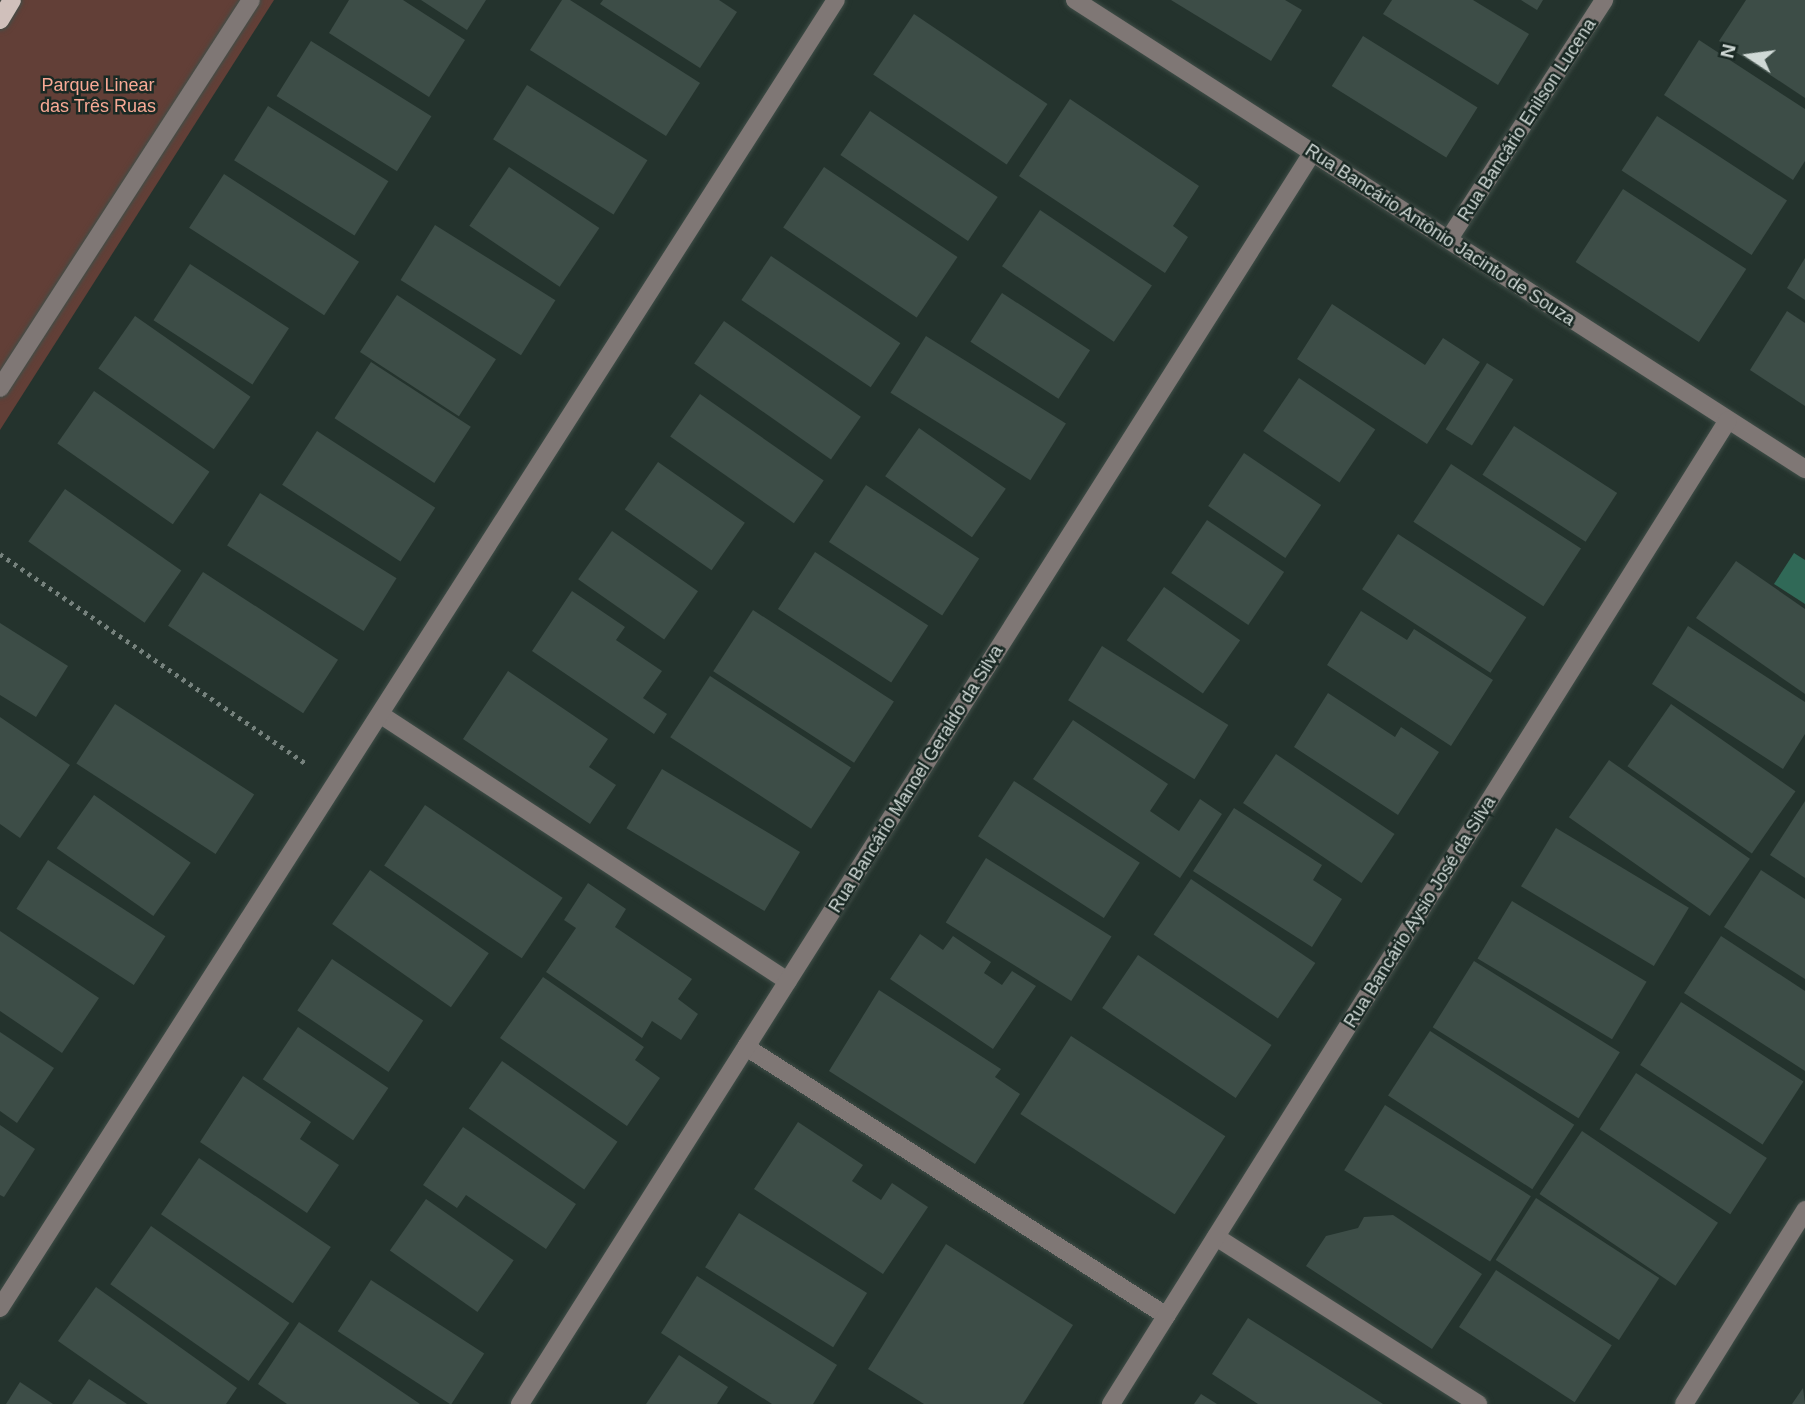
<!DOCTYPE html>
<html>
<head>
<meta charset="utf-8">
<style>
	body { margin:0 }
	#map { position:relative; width:1805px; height:1404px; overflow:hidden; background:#24332d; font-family:Arial,sans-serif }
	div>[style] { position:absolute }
	.green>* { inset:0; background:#623f37 }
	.water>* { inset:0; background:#306957 }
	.building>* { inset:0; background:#3d4d47; transform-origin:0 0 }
	.path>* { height:4.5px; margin-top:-2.25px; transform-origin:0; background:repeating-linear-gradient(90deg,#76827d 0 3.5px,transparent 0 8.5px) }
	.roads { filter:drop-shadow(0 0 2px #404e48) drop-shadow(0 0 2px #404e48) }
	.minor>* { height:18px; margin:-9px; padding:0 9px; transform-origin:9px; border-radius:9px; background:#7f7775 }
	.major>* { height:18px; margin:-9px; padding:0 9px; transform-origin:9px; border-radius:9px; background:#d0c0bb }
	span { translate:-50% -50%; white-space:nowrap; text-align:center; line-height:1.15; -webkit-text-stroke:5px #1a2924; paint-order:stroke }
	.park-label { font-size:18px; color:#f8a995 }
	.street-label { font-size:18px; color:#d0d9d6 }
	.north { position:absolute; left:1714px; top:21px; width:70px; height:70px; -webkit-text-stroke:5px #1a2924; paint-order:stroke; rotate:283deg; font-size:19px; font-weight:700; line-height:28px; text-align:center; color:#d0d9d6 }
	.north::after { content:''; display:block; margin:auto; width:24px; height:32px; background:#d0d9d6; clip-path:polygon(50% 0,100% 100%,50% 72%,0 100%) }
</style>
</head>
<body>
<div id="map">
	<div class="green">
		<div style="clip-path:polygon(0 0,274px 0,0 430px)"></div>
	</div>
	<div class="water">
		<div style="clip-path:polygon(1794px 553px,1805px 560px,1805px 604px,1774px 584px)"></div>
	</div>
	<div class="building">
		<div style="clip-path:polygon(349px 0,403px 0,465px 40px,429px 97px,329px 33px)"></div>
		<div style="clip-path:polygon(421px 0,486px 0,467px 30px)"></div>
		<div style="clip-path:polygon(562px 0,570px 0,700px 83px,666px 136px,530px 50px)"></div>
		<div style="clip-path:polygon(603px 0,719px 0,737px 12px,700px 68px,600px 4px)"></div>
		<div style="clip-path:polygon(1171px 0,1285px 0,1302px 10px,1271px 61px)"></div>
		<div style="clip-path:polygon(1392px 0,1473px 0,1529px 34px,1498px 85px,1383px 14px)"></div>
		<div style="clip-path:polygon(1521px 0,1543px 0,1537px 10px)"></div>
		<div style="clip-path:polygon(1746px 0,1805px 0,1805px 98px,1719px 41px)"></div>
		<div style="left:914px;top:14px;width:161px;height:73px;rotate:34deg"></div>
		<div style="left:1363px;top:36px;width:135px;height:59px;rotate:32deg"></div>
		<div style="clip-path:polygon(1699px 40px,1805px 109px,1805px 161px,1793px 180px,1664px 95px)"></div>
		<div style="left:311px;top:41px;width:142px;height:65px;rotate:32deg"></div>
		<div style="left:527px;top:85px;width:142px;height:64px;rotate:32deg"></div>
		<div style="clip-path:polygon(1070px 99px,1199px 186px,1173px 226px,1188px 237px,1165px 273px,1019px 176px)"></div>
		<div style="left:268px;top:106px;width:142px;height:64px;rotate:32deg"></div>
		<div style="left:870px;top:111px;width:154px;height:53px;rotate:34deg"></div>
		<div style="left:1657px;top:116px;width:155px;height:65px;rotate:33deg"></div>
		<div style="left:509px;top:167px;width:109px;height:71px;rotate:34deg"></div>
		<div style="left:824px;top:167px;width:161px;height:73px;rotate:34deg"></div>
		<div style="left:224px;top:174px;width:161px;height:64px;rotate:33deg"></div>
		<div style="left:1623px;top:189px;width:147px;height:87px;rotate:33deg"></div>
		<div style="left:1040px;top:210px;width:135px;height:68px;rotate:34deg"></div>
		<div style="left:435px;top:225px;width:142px;height:65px;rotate:32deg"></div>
		<div style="left:771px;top:256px;width:156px;height:53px;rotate:34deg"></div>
		<div style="clip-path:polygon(1805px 258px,1805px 300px,1787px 288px)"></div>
		<div style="left:190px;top:264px;width:118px;height:67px;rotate:33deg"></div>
		<div style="left:1002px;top:293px;width:105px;height:58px;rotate:33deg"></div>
		<div style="left:397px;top:295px;width:118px;height:68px;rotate:33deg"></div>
		<div style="clip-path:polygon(1332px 304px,1425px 365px,1443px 338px,1480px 362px,1427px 444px,1297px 359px)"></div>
		<div style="clip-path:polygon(1787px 311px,1805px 323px,1805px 406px,1750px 370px)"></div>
		<div style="left:135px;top:316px;width:141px;height:64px;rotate:35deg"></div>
		<div style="left:724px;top:321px;width:167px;height:52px;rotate:35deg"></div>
		<div style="left:926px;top:336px;width:165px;height:67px;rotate:32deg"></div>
		<div style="left:371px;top:362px;width:119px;height:67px;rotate:33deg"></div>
		<div style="left:1487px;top:363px;width:31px;height:78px;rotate:32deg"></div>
		<div style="left:1299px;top:378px;width:92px;height:64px;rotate:34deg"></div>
		<div style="left:94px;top:391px;width:141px;height:64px;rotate:35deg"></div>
		<div style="left:700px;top:394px;width:151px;height:52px;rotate:35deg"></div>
		<div style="left:1514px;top:426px;width:123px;height:58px;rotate:33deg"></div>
		<div style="left:919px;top:428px;width:106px;height:59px;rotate:35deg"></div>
		<div style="left:317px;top:431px;width:141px;height:64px;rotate:33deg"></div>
		<div style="left:1244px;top:453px;width:93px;height:64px;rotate:34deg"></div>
		<div style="left:658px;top:462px;width:106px;height:58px;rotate:35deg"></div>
		<div style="left:1451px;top:464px;width:155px;height:69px;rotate:33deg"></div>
		<div style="left:866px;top:485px;width:135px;height:68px;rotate:33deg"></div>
		<div style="left:65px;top:489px;width:142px;height:64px;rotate:35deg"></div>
		<div style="left:260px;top:493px;width:161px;height:62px;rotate:32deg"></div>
		<div style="left:1207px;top:520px;width:93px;height:64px;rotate:34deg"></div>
		<div style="left:612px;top:531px;width:105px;height:59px;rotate:35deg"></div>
		<div style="left:1398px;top:534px;width:153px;height:66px;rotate:33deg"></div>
		<div style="left:815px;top:552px;width:135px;height:68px;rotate:33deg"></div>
		<div style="clip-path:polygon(1736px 561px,1805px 609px,1805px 694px,1696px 618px)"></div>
		<div style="left:203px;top:572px;width:161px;height:64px;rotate:33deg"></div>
		<div style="left:1164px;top:587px;width:93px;height:65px;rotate:35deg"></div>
		<div style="clip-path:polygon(572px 591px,625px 627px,616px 640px,662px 671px,643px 698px,667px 714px,654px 734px,532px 651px)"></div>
		<div style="left:753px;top:610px;width:168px;height:73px;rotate:33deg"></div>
		<div style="clip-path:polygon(1361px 611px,1407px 640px,1414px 629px,1493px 680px,1451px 746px,1327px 665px)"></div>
		<div style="clip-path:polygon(0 623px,68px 666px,36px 717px,0 695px)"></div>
		<div style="clip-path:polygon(1688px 626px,1805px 702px,1805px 734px,1783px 769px,1652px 684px)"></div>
		<div style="left:1102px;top:646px;width:149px;height:64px;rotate:32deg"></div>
		<div style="clip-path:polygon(508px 671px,608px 739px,589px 767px,616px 785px,590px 824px,463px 739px)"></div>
		<div style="left:710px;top:676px;width:168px;height:73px;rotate:33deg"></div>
		<div style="clip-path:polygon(1328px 693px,1395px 737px,1401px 727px,1439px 752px,1398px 815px,1294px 747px)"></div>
		<div style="left:115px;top:704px;width:166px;height:71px;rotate:33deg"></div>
		<div style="left:1671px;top:704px;width:152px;height:76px;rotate:35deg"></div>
		<div style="clip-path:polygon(0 717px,70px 765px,20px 838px,0 824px)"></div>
		<div style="clip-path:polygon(1073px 720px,1168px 784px,1150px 811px,1179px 831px,1200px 799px,1222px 814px,1180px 878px,1033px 779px)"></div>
		<div style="left:1276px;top:754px;width:143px;height:59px;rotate:34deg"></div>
		<div style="left:1609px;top:760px;width:172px;height:70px;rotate:35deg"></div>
		<div style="left:662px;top:769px;width:161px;height:69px;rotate:31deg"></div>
		<div style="left:1014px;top:781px;width:150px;height:66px;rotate:33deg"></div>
		<div style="left:94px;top:795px;width:118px;height:65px;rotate:35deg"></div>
		<div style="clip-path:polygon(1805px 801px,1805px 878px,1770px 855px)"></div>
		<div style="left:425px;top:805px;width:166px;height:73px;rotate:34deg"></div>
		<div style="clip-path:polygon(1234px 808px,1322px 865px,1313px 880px,1342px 899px,1312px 947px,1193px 871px)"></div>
		<div style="left:1556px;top:828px;width:155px;height:68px;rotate:31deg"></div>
		<div style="left:986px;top:858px;width:148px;height:76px;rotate:32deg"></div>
		<div style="left:48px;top:860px;width:140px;height:58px;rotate:33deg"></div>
		<div style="left:370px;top:870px;width:145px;height:66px;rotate:35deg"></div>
		<div style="clip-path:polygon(1761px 870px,1805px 899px,1805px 979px,1724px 927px)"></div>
		<div style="left:1191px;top:879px;width:150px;height:67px;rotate:34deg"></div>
		<div style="clip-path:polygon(588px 883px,626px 909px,615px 927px,692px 979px,678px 999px,698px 1014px,681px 1040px,652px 1021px,642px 1038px,546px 972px,576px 928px,564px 920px)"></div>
		<div style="left:1512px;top:901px;width:157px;height:67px;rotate:31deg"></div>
		<div style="clip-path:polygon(0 931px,99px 998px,62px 1053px,0 1011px)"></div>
		<div style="clip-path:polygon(920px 934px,943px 950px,953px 936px,991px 962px,984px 973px,1002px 985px,1012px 971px,1036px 986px,993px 1049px,890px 979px)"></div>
		<div style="clip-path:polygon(1721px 936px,1805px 991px,1805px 1071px,1684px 993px)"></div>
		<div style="left:1138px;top:955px;width:161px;height:64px;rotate:34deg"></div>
		<div style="left:332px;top:959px;width:110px;height:62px;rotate:34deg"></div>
		<div style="left:1474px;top:961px;width:172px;height:78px;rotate:32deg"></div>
		<div style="clip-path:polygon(543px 977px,644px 1047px,635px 1060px,660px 1078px,627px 1126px,500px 1038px)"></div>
		<div style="clip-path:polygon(879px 990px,1001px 1069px,995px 1077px,1020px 1094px,975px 1164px,829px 1071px)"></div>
		<div style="left:1681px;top:1002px;width:146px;height:75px;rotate:33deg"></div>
		<div style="left:298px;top:1027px;width:109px;height:63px;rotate:34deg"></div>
		<div style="left:1430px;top:1031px;width:172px;height:77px;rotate:33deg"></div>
		<div style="clip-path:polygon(0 1032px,54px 1068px,17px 1123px,0 1111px)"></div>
		<div style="left:1071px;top:1036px;width:184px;height:93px;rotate:33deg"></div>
		<div style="left:502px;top:1061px;width:141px;height:58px;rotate:35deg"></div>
		<div style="left:1636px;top:1073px;width:156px;height:67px;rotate:33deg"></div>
		<div style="clip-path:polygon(243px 1076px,311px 1122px,300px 1139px,339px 1165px,307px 1213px,200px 1142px)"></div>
		<div style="left:1385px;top:1105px;width:172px;height:77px;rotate:32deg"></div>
		<div style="clip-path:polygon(798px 1122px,863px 1165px,852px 1181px,881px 1200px,892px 1183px,928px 1207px,883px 1274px,754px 1189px)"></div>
		<div style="clip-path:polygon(0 1125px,35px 1149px,4px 1197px,0 1195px)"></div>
		<div style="clip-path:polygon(463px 1127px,576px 1204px,546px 1249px,466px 1195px,457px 1208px,423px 1185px)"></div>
		<div style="left:1582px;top:1131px;width:164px;height:76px;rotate:34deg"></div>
		<div style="left:199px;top:1158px;width:159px;height:68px;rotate:34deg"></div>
		<div style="left:1536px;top:1198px;width:147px;height:74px;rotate:33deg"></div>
		<div style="left:426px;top:1199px;width:107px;height:63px;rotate:35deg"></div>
		<div style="left:739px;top:1213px;width:151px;height:64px;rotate:32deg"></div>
		<div style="clip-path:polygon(1393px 1215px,1482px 1274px,1432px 1349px,1306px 1266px,1326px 1236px,1358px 1228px,1364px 1217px)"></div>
		<div style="left:151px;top:1226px;width:169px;height:71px;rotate:35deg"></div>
		<div style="clip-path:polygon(946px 1244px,1073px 1325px,1023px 1404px,924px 1404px,868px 1369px)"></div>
		<div style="left:1496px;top:1270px;width:138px;height:68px;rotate:33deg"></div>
		<div style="clip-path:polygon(697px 1276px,837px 1365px,813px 1404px,772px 1404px,661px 1333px)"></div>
		<div style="left:371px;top:1280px;width:135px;height:61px;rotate:33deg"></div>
		<div style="clip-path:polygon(96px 1287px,237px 1388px,226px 1404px,148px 1404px,58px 1341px)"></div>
		<div style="clip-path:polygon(1248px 1318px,1383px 1404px,1258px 1404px,1212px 1374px)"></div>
		<div style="clip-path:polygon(299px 1322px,420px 1404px,287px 1404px,258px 1384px)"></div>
		<div style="clip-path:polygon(679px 1355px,728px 1387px,717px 1404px,646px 1404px)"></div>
		<div style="clip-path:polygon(89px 1379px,127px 1404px,72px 1404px)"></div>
		<div style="clip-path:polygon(20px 1382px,53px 1404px,6px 1404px)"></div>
		<div style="clip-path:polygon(1803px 1388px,1805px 1404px,1792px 1404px)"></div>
		<div style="clip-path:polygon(1201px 1394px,1217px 1404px,1194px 1404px)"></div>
	</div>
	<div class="path">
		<div style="left:0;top:554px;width:373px;rotate:34.4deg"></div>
	</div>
	<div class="roads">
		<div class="minor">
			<div style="left:1075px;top:0;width:868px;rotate:32.72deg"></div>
			<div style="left:1449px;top:239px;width:285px;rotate:-57deg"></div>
			<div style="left:0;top:388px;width:462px;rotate:-57.1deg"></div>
			<div style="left:381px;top:715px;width:486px;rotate:33.2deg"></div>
			<div style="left:746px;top:1047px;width:499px;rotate:32.6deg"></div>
			<div style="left:1216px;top:1237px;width:311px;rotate:32.5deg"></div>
			<div style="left:0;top:1308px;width:1552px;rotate:-57.42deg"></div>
			<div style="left:520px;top:1404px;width:1481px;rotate:-57.66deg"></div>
			<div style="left:1111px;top:1404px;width:1161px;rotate:-57.91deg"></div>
			<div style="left:1684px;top:1404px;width:229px;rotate:-58deg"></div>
		</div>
		<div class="major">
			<div style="left:0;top:20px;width:23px;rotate:-59deg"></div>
		</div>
	</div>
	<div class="park-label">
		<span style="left:98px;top:96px">Parque Linear<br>das Três Ruas</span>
	</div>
	<div class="street-label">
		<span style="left:1527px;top:120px;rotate:-57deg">Rua Bancário Enilson Lucena</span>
		<span style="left:1440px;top:235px;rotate:33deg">Rua Bancário Antônio Jacinto de Souza</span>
		<span style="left:916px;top:779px;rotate:-58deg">Rua Bancário Manoel Geraldo da Silva</span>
		<span style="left:1420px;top:912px;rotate:-58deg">Rua Bancário Aysio José da Silva</span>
	</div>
	<div class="north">N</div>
</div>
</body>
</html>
